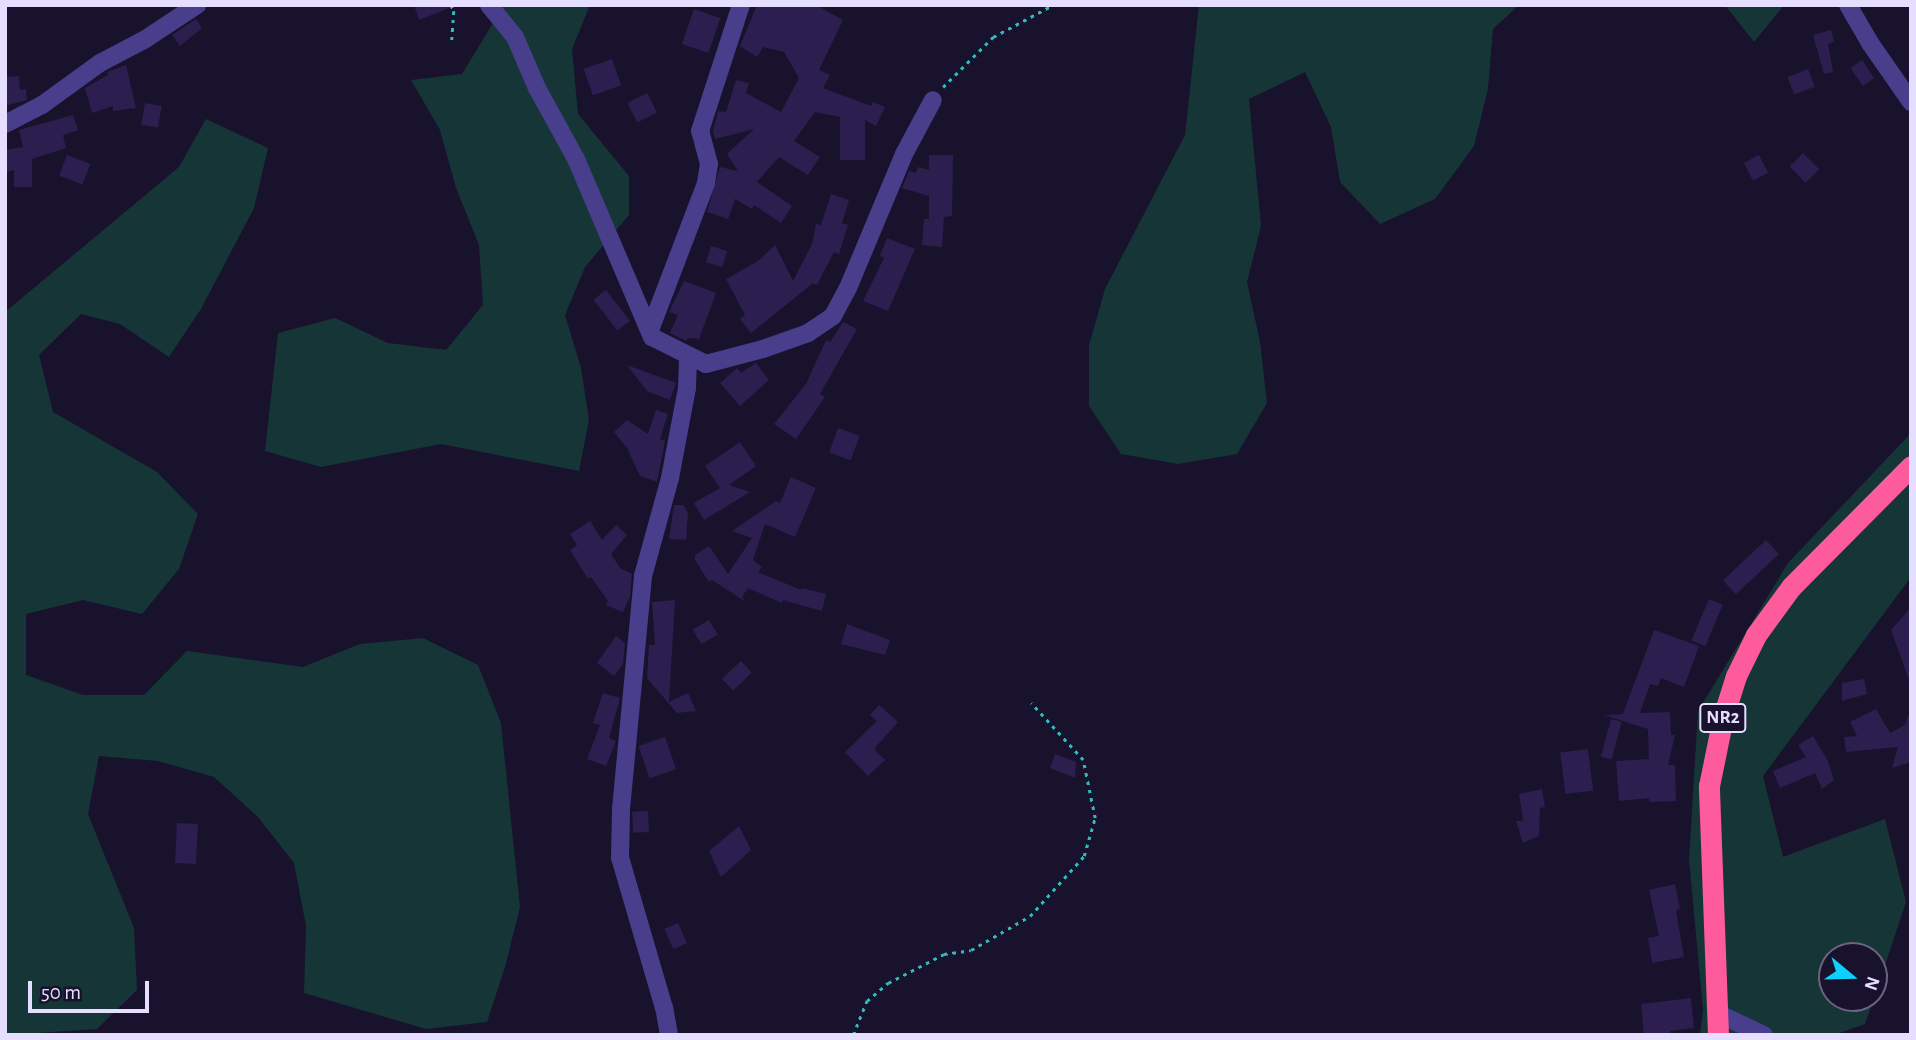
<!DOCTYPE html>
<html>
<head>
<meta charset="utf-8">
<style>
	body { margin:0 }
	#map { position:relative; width:1916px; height:1040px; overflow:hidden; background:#19122d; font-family:"Alegreya Sans",sans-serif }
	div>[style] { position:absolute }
	.green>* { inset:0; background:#153537 }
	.building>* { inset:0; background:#2c1e4e; transform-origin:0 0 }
	.path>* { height:2.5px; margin-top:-1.25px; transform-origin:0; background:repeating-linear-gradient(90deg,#33babe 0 3.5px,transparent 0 8.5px) }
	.street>* { height:18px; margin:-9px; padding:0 9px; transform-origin:9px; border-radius:9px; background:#483e8b }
	.highway>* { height:21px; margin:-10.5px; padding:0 10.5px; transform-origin:10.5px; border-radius:10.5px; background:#fd5b9b }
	span { translate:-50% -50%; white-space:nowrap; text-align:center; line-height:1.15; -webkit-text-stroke:6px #19122d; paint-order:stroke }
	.shield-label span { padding:2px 5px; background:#19122d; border:2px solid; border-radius:5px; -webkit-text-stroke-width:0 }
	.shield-label { font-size:19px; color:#e5deff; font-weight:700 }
	.frame { position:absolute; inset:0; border:7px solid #e5deff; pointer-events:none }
	.north { position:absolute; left:1818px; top:942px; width:70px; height:70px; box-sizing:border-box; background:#19122d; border:2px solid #6b6481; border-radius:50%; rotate:109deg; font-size:19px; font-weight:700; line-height:28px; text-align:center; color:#e5deff }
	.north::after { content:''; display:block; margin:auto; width:24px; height:32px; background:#0dd0fc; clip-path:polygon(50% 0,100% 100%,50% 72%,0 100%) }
	.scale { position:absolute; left:28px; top:981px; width:121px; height:32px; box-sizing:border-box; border:4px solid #e5deff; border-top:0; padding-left:9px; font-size:21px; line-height:24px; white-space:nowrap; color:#e5deff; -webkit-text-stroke:5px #19122d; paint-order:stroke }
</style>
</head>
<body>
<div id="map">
	<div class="green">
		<div style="clip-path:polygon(504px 5px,590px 5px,572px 49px,578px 114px,629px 176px,629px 215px,585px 267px,565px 315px,581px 368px,589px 420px,579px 471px,441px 444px,321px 467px,265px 451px,278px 333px,335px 318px,388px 343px,446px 350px,483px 305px,479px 245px,456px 188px,440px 130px,411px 80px,462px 74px)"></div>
		<div style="clip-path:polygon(1199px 5px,1519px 5px,1493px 29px,1488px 89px,1474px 146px,1435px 199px,1380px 224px,1340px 182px,1331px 127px,1305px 72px,1249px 99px,1261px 226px,1247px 282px,1260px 342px,1267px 403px,1237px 454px,1178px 464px,1121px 454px,1089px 406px,1089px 345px,1105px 289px,1185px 135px)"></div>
		<div style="clip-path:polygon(1725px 5px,1784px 5px,1754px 42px)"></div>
		<div style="clip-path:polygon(206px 119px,268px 148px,254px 208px,201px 309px,169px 357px,120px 324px,81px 314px,39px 355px,53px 412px,157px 472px,198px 514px,179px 569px,142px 614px,83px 600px,26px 614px,26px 675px,83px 695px,144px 695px,187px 651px,303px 667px,360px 644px,423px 638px,478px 665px,501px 723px,520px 907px,505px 967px,487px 1022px,426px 1029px,304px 993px,306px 926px,294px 863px,258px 817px,214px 777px,158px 761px,99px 756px,88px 814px,134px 928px,137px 990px,97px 1029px,5px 1035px,5px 312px,179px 167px)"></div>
		<div style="clip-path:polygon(1911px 433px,1911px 577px,1763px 776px,1783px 857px,1885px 819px,1906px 902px,1874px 998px,1874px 956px,1832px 956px,1832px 998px,1874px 998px,1865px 1024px,1834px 1035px,1700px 1035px,1703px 1010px,1689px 859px,1698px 711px,1788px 563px)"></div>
	</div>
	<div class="building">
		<div style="clip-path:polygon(414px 5px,454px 5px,454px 6px,419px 20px)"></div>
		<div style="clip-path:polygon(757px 5px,816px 5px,843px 20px,819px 70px,830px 75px,823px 88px,871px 106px,873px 102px,885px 107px,876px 126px,865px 120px,865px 160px,840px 160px,840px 117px,815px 112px,794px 141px,820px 157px,808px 175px,779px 157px,757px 182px,792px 206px,781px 223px,754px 205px,752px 209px,735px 199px,728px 219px,707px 212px,720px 167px,738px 171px,727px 154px,754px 129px,715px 139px,713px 131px,718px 111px,726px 112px,736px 80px,749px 83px,746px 93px,781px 112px,799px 78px,784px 52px,763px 47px,757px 57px,740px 46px)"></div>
		<div style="left:694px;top:9px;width:28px;height:37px;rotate:19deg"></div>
		<div style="clip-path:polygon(196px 19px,202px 28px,180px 46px,172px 35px)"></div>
		<div style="clip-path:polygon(1831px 30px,1834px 42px,1828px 44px,1833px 72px,1824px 74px,1813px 35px)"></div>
		<div style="left:612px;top:59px;width:28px;height:30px;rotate:71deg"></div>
		<div style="left:1862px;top:60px;width:22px;height:14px;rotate:56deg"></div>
		<div style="clip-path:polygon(126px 65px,136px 108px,113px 111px,113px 106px,92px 113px,85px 88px,108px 75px,107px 72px)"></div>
		<div style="left:1808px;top:69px;width:19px;height:22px;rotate:69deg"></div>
		<div style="clip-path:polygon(19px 76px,20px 90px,26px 89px,27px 100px,5px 106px,5px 77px)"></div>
		<div style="left:647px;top:93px;width:22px;height:22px;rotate:63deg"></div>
		<div style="left:145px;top:103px;width:17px;height:22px;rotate:10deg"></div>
		<div style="clip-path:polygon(73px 115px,78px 130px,63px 135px,66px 148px,32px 159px,32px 187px,14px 187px,14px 170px,7px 172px,5px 150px,23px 147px,19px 130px)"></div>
		<div style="left:1803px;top:153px;width:23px;height:19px;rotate:45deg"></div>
		<div style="left:67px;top:155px;width:25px;height:22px;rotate:21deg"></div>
		<div style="clip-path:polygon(929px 155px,953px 155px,952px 216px,944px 217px,942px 247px,922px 245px,924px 219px,929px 219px,929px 196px,902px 188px,909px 171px,916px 173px,918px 167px,929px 170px)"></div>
		<div style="left:1759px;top:155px;width:20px;height:17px;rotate:63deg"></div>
		<div style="clip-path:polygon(831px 194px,849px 200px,842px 223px,848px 225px,839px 254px,834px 252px,817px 285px,813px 283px,751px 333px,740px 319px,745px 315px,726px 279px,758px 261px,775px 245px,793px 281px,812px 244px,816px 224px,821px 225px)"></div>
		<div style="clip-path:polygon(887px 238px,915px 249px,888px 311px,863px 301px,884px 258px,880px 256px)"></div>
		<div style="left:711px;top:246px;width:17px;height:17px;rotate:17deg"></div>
		<div style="clip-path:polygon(684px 281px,716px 293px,699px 339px,688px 338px,686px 341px,670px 333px,678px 315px,669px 312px)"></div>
		<div style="left:606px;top:290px;width:39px;height:16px;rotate:52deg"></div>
		<div style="clip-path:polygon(843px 322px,857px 329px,820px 394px,825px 397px,796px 439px,774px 424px,806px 384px,826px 340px,830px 342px)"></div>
		<div style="clip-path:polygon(756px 363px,769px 380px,740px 406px,720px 383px,737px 368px,741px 373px)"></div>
		<div style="clip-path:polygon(627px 365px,676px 383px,670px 400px,647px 391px)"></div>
		<div style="clip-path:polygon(656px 410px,668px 414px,660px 439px,665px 441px,657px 482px,640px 476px,627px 448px,614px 432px,627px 420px,648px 434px)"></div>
		<div style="left:838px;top:428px;width:23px;height:26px;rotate:20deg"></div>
		<div style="clip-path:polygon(740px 442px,756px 466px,729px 485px,750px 492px,704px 520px,694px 503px,720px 488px,705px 466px)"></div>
		<div style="clip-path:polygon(791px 477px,816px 488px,795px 537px,765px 524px,753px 560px,762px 567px,758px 572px,801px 590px,801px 588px,826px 594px,822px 611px,783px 600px,782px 603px,748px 588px,742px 597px,746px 602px,712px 580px,709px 582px,695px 560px,695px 555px,709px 546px,728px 574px,752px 538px,732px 531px,776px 501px,780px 503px)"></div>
		<div style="clip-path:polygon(674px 505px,683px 505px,688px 513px,686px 540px,669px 539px)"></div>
		<div style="clip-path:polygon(590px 521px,602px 540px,616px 525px,627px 535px,611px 554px,620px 568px,632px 574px,630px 597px,623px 612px,606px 605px,608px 601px,591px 577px,588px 579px,570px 550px,577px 545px,570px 534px)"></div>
		<div style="left:1766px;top:540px;width:19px;height:59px;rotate:47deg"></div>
		<div style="left:1709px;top:599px;width:15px;height:45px;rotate:23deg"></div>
		<div style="clip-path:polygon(675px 600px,669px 702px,688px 693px,696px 711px,677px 713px,647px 678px,649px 645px,655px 645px,652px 602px)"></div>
		<div style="clip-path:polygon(1911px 607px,1911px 679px,1909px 680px,1891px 630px)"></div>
		<div style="left:709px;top:620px;width:17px;height:19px;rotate:59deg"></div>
		<div style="clip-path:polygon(847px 624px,890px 640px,885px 655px,841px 644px)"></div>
		<div style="clip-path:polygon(1654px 630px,1699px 646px,1684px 687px,1661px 678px,1658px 686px,1650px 684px,1640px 713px,1670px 712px,1671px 735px,1675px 735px,1668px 765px,1675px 765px,1676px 801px,1649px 802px,1649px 798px,1619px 801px,1616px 761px,1649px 759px,1648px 729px,1604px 715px,1623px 714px)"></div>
		<div style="clip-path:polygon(616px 636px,625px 643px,623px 664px,614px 676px,597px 663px)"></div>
		<div style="left:741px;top:661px;width:16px;height:26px;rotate:47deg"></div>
		<div style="clip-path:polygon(1864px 679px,1867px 694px,1842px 701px,1842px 683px)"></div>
		<div style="clip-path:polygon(603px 693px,620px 698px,609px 738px,616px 741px,606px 766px,587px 759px,600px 725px,593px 723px)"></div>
		<div style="clip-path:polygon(879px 705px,898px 722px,874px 749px,885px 760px,868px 776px,845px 752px,877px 721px,870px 715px)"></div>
		<div style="clip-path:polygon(1876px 709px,1890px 733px,1905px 725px,1908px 716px,1911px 716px,1911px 762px,1892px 768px,1898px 747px,1846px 752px,1844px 737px,1857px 736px,1850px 722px)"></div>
		<div style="left:1611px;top:719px;width:11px;height:39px;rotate:15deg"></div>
		<div style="clip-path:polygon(1813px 736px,1827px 759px,1834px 780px,1822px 789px,1815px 773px,1780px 788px,1773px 771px,1806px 757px,1798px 745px)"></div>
		<div style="left:665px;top:737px;width:34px;height:28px;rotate:71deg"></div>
		<div style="left:1588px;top:749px;width:42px;height:28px;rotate:83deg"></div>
		<div style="clip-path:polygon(1055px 754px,1076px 762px,1075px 778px,1050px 768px)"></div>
		<div style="clip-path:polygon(1542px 789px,1545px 807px,1540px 808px,1539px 836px,1523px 843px,1516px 821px,1523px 821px,1519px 794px)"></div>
		<div style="left:648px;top:811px;width:21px;height:16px;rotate:87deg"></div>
		<div style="left:177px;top:823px;width:21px;height:40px;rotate:3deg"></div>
		<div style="clip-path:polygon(739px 826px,751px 850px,721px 877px,709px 851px)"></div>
		<div style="clip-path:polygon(1675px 884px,1680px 909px,1676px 910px,1684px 957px,1652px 963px,1648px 938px,1659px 936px,1649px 890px)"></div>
		<div style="left:678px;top:923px;width:22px;height:15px;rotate:66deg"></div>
		<div style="clip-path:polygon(1691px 998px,1694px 1028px,1670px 1031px,1671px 1035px,1644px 1035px,1641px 1004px)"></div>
	</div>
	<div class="path">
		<div style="left:451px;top:5px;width:7px;rotate:63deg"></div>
		<div style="left:454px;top:11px;width:30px;rotate:94deg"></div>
		<div style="left:943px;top:87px;width:71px;rotate:-45deg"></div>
		<div style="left:993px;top:37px;width:68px;rotate:-28.1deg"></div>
		<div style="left:853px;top:1035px;width:37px;rotate:-68deg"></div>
		<div style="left:867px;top:1001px;width:28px;rotate:-41deg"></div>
		<div style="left:888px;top:983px;width:63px;rotate:-27.4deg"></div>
		<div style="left:944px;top:954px;width:27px;rotate:-8deg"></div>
		<div style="left:971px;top:950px;width:68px;rotate:-30deg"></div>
		<div style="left:1030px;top:916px;width:81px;rotate:-48deg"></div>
		<div style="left:1084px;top:856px;width:40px;rotate:-74deg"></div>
		<div style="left:1095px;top:818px;width:59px;rotate:-101.7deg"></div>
		<div style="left:1083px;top:760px;width:77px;rotate:-132.4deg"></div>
	</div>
	<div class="street">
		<div style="left:489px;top:5px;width:41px;rotate:50.9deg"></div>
		<div style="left:515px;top:37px;width:56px;rotate:66.7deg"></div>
		<div style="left:537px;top:88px;width:81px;rotate:61.2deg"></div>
		<div style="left:576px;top:159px;width:194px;rotate:66.9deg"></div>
		<div style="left:652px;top:337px;width:60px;rotate:26.6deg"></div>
		<div style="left:706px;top:364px;width:59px;rotate:-14.7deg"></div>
		<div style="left:763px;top:349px;width:48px;rotate:-19.6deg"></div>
		<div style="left:808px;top:333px;width:30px;rotate:-34deg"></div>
		<div style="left:833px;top:316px;width:32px;rotate:-62deg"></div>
		<div style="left:848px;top:288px;width:145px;rotate:-67.3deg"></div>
		<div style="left:904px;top:154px;width:61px;rotate:-61.8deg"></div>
		<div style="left:1848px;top:5px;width:44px;rotate:59.9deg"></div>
		<div style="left:1870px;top:43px;width:72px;rotate:55.2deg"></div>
		<div style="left:5px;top:124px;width:42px;rotate:-27.2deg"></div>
		<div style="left:42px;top:105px;width:72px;rotate:-35.9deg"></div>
		<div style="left:100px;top:63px;width:50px;rotate:-27.6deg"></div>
		<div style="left:144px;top:40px;width:64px;rotate:-33.4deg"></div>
		<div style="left:650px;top:330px;width:157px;rotate:-69.1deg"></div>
		<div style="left:706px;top:183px;width:19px;rotate:-81deg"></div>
		<div style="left:709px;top:164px;width:34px;rotate:-105deg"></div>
		<div style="left:700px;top:131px;width:133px;rotate:-72deg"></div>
		<div style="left:1717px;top:1013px;width:52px;rotate:25.1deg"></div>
		<div style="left:669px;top:1035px;width:27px;rotate:-100deg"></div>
		<div style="left:664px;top:1008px;width:156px;rotate:-106.3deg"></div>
		<div style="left:620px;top:858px;width:49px;rotate:-88.8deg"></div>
		<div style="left:621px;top:809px;width:234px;rotate:-84.6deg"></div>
		<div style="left:643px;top:576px;width:102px;rotate:-74.6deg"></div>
		<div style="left:670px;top:478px;width:92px;rotate:-79.3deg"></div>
		<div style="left:687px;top:388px;width:32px;rotate:-88deg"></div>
	</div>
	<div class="highway">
		<div style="left:1718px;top:1035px;width:249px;rotate:-92.1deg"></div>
		<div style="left:1709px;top:786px;width:70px;rotate:-78.5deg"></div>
		<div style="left:1723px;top:717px;width:43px;rotate:-72.4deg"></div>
		<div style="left:1736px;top:676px;width:46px;rotate:-64deg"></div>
		<div style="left:1756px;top:635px;width:59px;rotate:-53.9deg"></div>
		<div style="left:1791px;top:587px;width:170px;rotate:-45.2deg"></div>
	</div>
	<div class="shield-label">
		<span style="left:1723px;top:718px">NR2</span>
	</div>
	<div class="frame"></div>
	<div class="north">N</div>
	<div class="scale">50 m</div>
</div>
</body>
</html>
